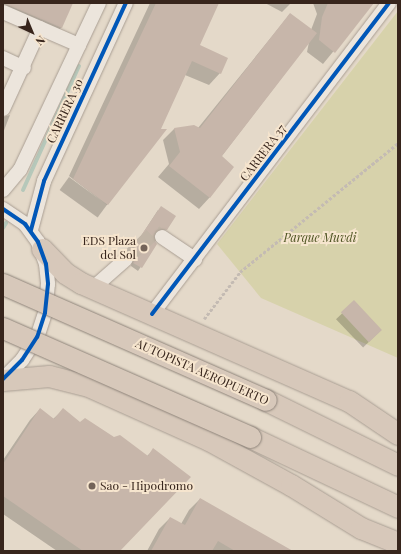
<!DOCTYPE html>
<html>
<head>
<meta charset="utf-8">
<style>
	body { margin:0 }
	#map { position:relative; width:401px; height:554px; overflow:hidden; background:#e4d9c9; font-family:"Playfair Display",serif }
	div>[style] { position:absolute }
	.green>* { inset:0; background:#d7d2ab }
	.shadow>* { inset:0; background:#0003; transform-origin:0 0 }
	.stream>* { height:4px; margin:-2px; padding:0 2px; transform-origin:2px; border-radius:2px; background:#b6c8ba }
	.building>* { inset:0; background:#c7b6aa; transform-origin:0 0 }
	.minor-tunnel>* { height:14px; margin-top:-7px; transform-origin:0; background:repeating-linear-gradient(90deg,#c1b5a6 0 14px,transparent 0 21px) }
	.path>* { height:2.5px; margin-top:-1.25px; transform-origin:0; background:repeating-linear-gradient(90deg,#c4bbb3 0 3px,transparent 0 5px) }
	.roads { filter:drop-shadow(0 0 1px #a99e93) drop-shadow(0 0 1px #a99e93) }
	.minor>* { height:14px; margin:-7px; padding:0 7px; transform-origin:7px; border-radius:7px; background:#ece5dc }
	.highway>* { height:21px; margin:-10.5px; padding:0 10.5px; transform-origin:10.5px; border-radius:10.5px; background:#d7c8ba }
	.bridges { filter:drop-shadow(0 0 1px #8e847a) drop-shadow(0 0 1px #8e847a) }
	.highway-bridge>* { height:21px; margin:-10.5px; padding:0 10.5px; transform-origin:10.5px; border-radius:10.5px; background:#d7c8ba }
	.cycleway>* { height:4px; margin:-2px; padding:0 2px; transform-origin:2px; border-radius:2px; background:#0057b8 }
	.dots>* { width:11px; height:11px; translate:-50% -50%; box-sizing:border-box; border:2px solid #f6e5ce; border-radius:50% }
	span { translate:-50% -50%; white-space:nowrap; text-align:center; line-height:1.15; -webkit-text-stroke:4px #f6e5ce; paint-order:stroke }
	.street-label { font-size:12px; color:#37251c }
	.park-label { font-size:12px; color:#4e5422; font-style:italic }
	.poi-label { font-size:12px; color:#37251c }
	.right { translate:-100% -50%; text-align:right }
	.left { translate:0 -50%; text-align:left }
	.frame { position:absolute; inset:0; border:4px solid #37251c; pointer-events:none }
	.north { position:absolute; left:12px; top:12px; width:40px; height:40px; -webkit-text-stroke:3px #f6e5ce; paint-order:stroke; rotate:136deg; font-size:11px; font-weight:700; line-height:16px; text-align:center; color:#37251c }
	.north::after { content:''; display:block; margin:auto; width:14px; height:18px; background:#37251c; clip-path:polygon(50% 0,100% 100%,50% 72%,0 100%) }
</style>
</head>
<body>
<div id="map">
	<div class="green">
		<div style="clip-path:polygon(398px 11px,398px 358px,261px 298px,217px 244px)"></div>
	</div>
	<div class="shadow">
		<div style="clip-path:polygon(3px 3px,72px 3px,61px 28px,49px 39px,3px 19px)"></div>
		<div style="clip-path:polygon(150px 3px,218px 3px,198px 46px,220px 73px,209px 85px,185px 75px,159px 131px,165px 130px,107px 205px,69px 176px)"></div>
		<div style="clip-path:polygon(265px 3px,291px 3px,282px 12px)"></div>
		<div style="clip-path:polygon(313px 3px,373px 3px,323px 64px,307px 52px,309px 42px,221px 157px,210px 197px,199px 209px,158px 177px,169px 164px,163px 140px,174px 129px,198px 128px,290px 14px,311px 30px,317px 14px)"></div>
		<div style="clip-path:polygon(10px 115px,3px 133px,3px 117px)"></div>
		<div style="left:69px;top:177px;width:47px;height:16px;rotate:36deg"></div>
		<div style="clip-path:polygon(158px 210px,166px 229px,163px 232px,155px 232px,153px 241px,156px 244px,138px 271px,131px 266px,132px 260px,128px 256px)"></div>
		<div style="left:354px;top:302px;width:39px;height:25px;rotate:46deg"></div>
		<div style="clip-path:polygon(40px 409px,53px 419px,63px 410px,80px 423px,147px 456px,153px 450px,119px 551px,57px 551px,3px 514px,3px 460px,30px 420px)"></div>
		<div style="clip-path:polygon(200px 499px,290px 551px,147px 551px,159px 529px,170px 518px,181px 524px,189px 510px)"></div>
	</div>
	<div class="stream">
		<div style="left:23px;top:190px;width:136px;rotate:-65.7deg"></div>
		<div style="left:3px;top:228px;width:6px;rotate:-59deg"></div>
	</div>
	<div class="building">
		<div style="clip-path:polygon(3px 3px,73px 3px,62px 28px)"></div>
		<div style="clip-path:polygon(156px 3px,219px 3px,200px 45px,228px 58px,221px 74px,192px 61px,161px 129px,167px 129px,108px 205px,73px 179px)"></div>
		<div style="clip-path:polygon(328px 3px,374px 3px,335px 53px,319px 40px,322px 17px)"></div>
		<div style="clip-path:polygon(290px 13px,317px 33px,222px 156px,234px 167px,210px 198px,169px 166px,180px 152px,174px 128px,194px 125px,200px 128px)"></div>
		<div style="clip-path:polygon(161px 206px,176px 216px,167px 230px,159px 229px,155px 233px,154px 240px,157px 244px,142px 268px,133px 263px,134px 257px,130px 252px)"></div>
		<div style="left:354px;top:300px;width:41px;height:18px;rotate:47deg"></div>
		<div style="clip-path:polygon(40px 408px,54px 419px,63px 408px,80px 422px,85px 418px,114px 437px,120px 435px,148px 456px,153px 448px,191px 477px,120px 551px,83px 551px,3px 496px,3px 464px)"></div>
		<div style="clip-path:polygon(200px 498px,293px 551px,235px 551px,218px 541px,212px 551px,151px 551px,170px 517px,185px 525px)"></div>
	</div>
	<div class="minor-tunnel">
		<div style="left:126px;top:259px;width:40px;rotate:-43deg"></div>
		<div style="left:155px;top:232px;width:9px;rotate:36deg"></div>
	</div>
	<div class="path">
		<div style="left:204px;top:319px;width:59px;rotate:-52.5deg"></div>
		<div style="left:240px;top:272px;width:204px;rotate:-39.2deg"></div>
	</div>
	<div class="roads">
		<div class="minor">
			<div style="left:3px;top:12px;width:83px;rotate:23.5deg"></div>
			<div style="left:3px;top:58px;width:23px;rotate:25deg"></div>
			<div style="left:3px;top:109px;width:89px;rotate:-65.4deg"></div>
			<div style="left:3px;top:190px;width:26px;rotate:-50deg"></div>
			<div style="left:20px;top:170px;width:185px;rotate:-64.7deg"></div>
			<div style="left:3px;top:209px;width:27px;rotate:34deg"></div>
			<div style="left:25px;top:224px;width:22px;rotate:54deg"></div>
			<div style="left:38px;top:242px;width:23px;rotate:70deg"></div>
			<div style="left:46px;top:264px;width:20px;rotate:84deg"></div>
			<div style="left:48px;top:284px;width:29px;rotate:96deg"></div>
			<div style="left:45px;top:313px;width:25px;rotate:108deg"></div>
			<div style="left:37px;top:337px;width:27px;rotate:123deg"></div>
			<div style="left:22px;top:360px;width:27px;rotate:135deg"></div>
			<div style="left:31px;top:230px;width:51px;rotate:-75.1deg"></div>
			<div style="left:44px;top:181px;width:196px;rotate:-65.3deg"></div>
			<div style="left:162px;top:237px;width:40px;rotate:34deg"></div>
			<div style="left:92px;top:289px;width:45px;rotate:-41.4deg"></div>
			<div style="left:152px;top:314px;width:391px;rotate:-52.7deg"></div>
		</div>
		<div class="highway">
			<div style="left:42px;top:249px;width:33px;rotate:46deg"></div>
			<div style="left:65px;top:273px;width:19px;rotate:32deg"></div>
			<div style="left:81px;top:283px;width:293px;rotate:23.8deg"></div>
			<div style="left:349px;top:401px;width:59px;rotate:34deg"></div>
			<div style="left:3px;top:380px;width:46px;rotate:-5deg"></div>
			<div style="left:49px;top:376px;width:38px;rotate:14deg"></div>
			<div style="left:86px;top:385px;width:135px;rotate:24.1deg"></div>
			<div style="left:209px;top:440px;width:94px;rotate:28.8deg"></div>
			<div style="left:291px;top:485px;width:82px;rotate:31.6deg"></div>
			<div style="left:361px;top:528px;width:40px;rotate:22deg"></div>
			<div style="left:266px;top:400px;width:147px;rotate:26.2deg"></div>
			<div style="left:250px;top:437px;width:164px;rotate:25.3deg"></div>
		</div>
	</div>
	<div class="bridges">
		<div class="highway-bridge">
			<div style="left:3px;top:284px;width:287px;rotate:23.8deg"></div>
			<div style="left:3px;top:328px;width:270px;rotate:23.8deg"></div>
		</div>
	</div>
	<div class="cycleway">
		<div style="left:3px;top:209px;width:27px;rotate:34deg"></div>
		<div style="left:25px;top:224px;width:22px;rotate:54deg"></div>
		<div style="left:38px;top:242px;width:23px;rotate:70deg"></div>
		<div style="left:46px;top:264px;width:20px;rotate:84deg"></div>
		<div style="left:48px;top:284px;width:29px;rotate:96deg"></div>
		<div style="left:45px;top:313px;width:25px;rotate:108deg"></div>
		<div style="left:37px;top:337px;width:27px;rotate:123deg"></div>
		<div style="left:22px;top:360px;width:27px;rotate:135deg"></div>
		<div style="left:31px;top:230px;width:51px;rotate:-75.1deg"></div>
		<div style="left:44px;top:181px;width:196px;rotate:-65.3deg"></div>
		<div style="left:152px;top:314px;width:391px;rotate:-52.7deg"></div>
	</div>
	<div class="dots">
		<div style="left:144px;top:248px;background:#746459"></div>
		<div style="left:92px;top:486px;background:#746459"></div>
	</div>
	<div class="street-label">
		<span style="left:65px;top:111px;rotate:-65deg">CARRERA 30</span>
		<span style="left:263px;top:153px;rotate:-53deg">CARRERA 37</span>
		<span style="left:202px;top:372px;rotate:24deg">AUTOPISTA AEROPUERTO</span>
	</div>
	<div class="park-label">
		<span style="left:320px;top:238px">Parque Muvdi</span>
	</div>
	<div class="poi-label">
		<span class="right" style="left:136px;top:248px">EDS Plaza<br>del Sol</span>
		<span class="left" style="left:100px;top:486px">Sao - Hipodromo</span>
	</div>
	<div class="frame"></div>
	<div class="north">N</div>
</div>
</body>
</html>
